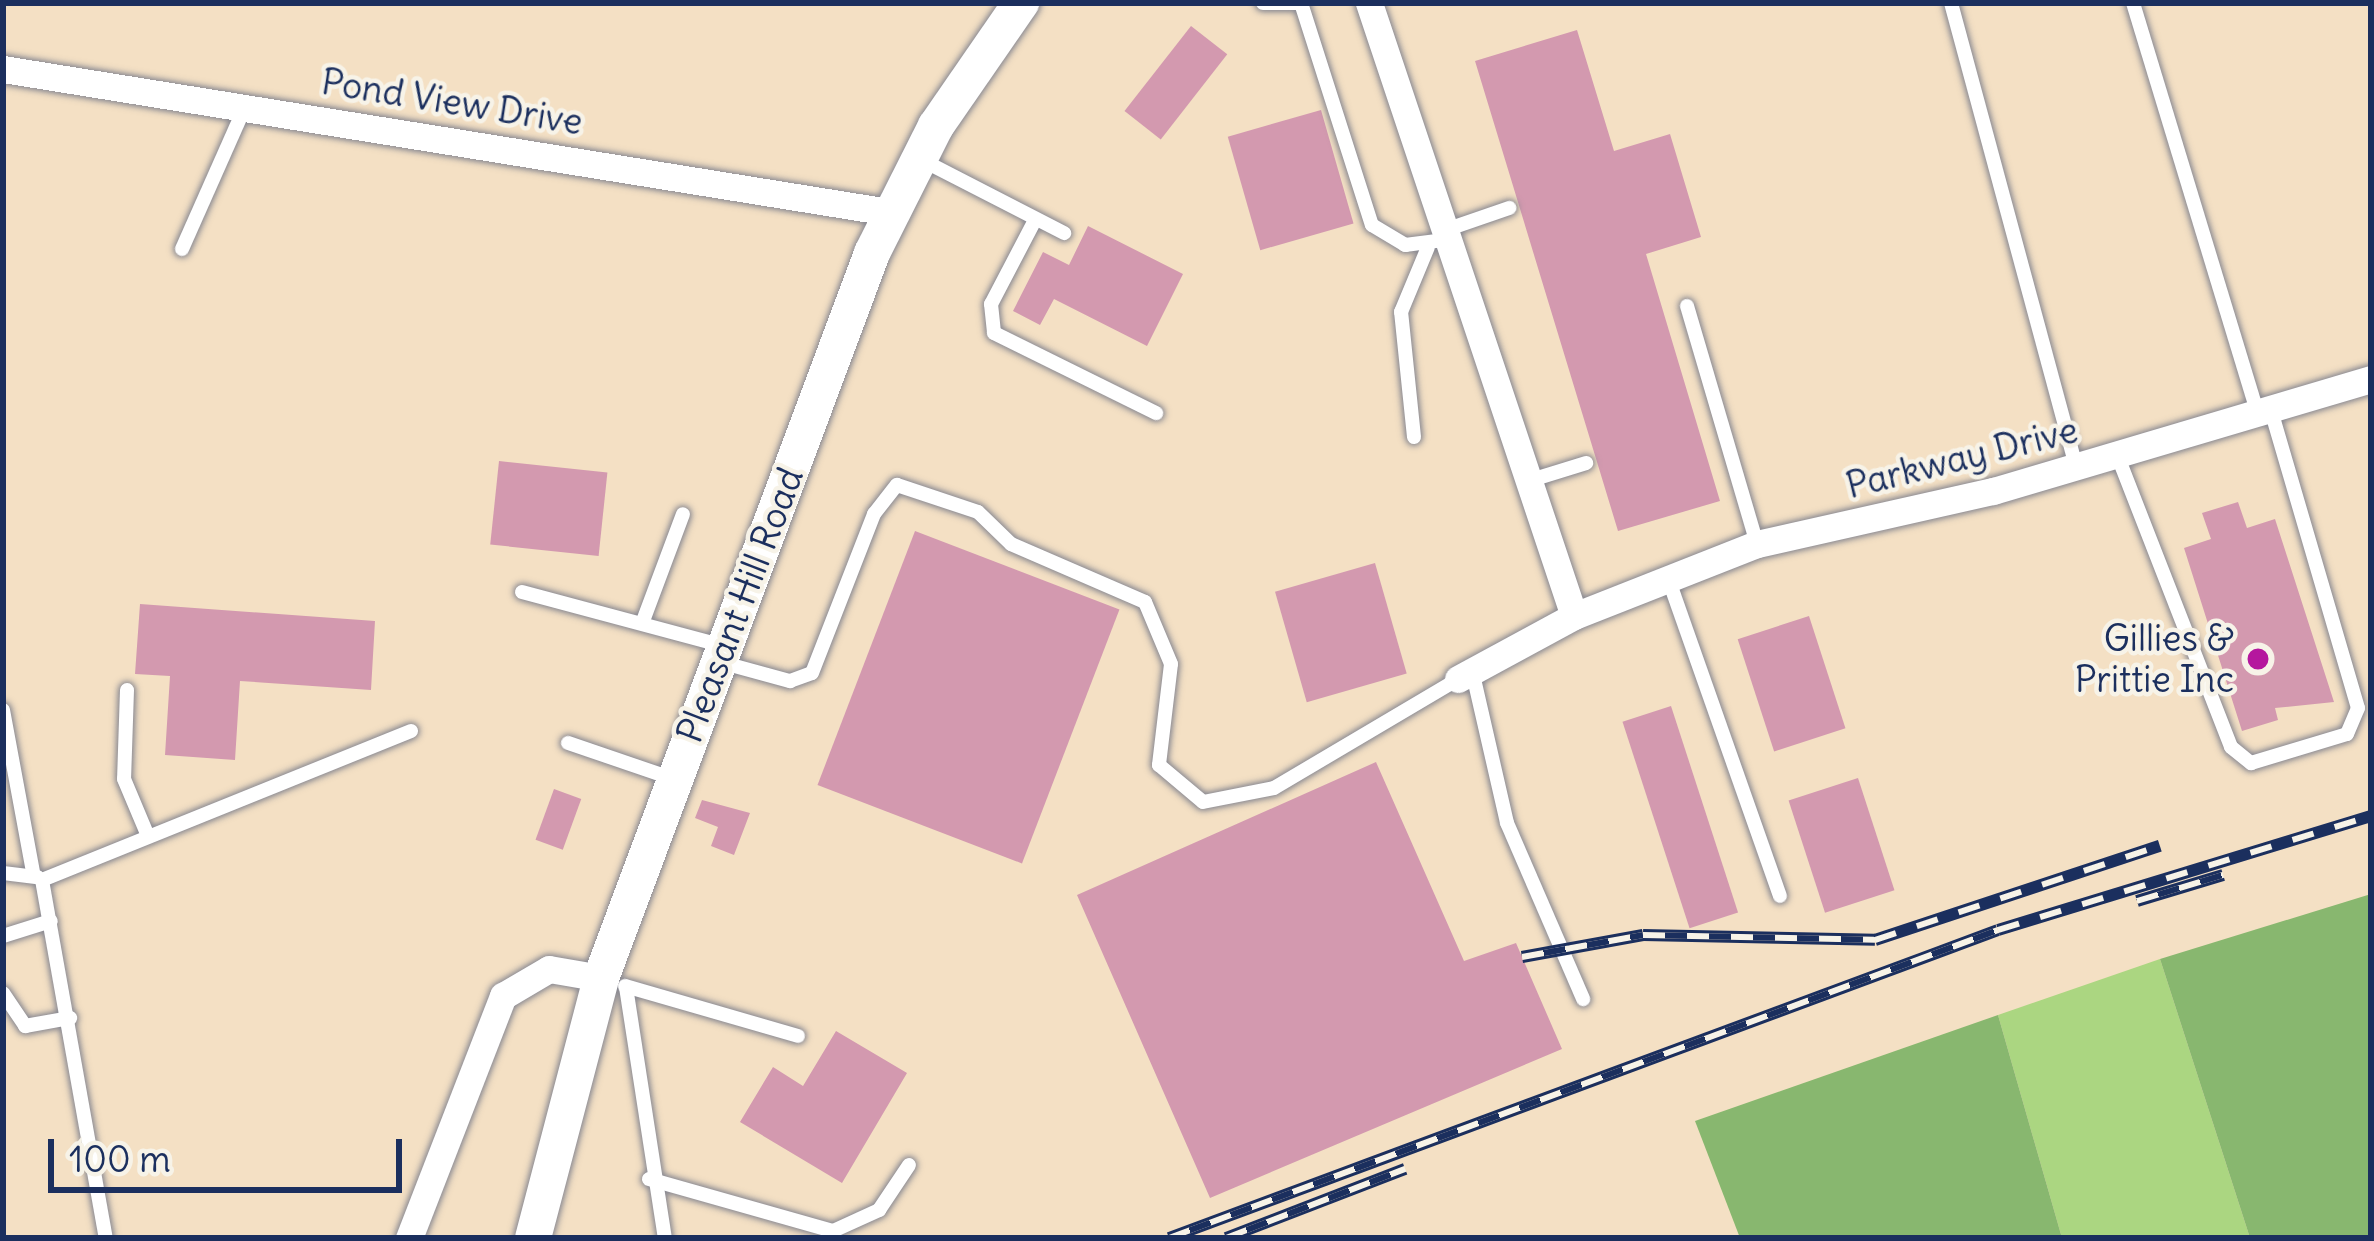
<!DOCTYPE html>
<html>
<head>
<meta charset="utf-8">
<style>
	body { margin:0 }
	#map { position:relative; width:2374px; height:1241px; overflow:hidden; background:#f4e0c4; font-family:Delius,sans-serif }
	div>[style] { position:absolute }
	.green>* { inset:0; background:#abd681 }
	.forest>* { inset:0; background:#88b76f }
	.building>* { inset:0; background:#d399af; transform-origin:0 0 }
	.roads { filter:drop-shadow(0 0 3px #888891) drop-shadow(0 0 3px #888891) }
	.lane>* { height:14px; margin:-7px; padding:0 7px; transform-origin:7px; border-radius:7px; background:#fff }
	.street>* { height:27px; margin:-13.5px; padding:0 13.5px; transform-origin:13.5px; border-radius:13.5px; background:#fff }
	.secondary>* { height:36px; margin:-18px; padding:0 18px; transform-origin:18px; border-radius:18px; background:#fff }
	.rail>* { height:12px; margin-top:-6px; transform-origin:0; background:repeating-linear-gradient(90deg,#f7f3e8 0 22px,#1b2f5e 0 44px); box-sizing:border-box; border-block:3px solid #1b2f5e }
	.dots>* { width:33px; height:33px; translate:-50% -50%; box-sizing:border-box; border:6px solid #f7f3e8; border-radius:50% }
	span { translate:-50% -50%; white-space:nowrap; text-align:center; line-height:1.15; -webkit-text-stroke:9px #f7f3e8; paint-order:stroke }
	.street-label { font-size:36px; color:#1b2f5e }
	.poi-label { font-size:36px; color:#1b2f5e }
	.right { translate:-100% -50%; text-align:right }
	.frame { position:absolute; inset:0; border:6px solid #1b2f5e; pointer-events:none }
	.scale { position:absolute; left:48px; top:1139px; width:354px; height:54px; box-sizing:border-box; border:6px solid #1b2f5e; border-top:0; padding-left:15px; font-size:36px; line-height:42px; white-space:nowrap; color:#1b2f5e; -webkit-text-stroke:9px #f7f3e8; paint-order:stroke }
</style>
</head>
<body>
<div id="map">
	<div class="green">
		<div style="clip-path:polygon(2160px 959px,2250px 1238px,2062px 1238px,1998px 1015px)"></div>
	</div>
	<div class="forest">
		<div style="clip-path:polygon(2371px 894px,2371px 1238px,2250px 1238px,2160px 959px)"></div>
		<div style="clip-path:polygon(1998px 1015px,2062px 1238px,1740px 1238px,1695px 1121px)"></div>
	</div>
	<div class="building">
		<div style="left:1191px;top:26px;width:46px;height:108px;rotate:38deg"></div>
		<div style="clip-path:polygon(1577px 30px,1614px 151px,1670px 134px,1701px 237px,1646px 254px,1720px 501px,1618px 531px,1475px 61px)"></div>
		<div style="left:1321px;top:110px;width:118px;height:97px;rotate:74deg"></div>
		<div style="clip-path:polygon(1088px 226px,1183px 274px,1147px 346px,1054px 299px,1040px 325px,1013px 311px,1043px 252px,1069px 265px)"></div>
		<div style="left:499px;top:461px;width:109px;height:84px;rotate:6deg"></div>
		<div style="clip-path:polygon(2238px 502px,2247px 528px,2275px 519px,2334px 702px,2275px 708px,2278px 720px,2242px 731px,2184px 548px,2211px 539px,2202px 513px)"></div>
		<div style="left:915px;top:531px;width:219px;height:272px;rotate:21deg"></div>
		<div style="left:1375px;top:563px;width:115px;height:104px;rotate:74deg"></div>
		<div style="clip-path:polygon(140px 604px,375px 621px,371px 690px,240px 681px,235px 760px,165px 755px,170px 676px,135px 674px)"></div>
		<div style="left:1809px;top:616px;width:118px;height:75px;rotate:72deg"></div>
		<div style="left:1671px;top:706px;width:217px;height:51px;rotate:72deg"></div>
		<div style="clip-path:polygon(1376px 762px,1464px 961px,1516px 943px,1562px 1049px,1210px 1198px,1077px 895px)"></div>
		<div style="left:1858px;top:778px;width:118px;height:73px;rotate:72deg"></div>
		<div style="left:554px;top:789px;width:29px;height:54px;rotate:20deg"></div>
		<div style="clip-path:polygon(702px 800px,750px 813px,734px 855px,711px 846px,718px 827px,695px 818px)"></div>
		<div style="clip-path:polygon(836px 1031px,907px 1073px,842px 1183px,740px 1122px,773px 1067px,803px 1086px)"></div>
	</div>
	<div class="roads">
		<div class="lane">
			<div style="left:1263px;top:3px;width:36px"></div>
			<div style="left:1301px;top:3px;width:233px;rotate:72.3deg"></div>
			<div style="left:1372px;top:225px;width:39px;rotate:31deg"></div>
			<div style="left:1405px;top:245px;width:46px;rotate:-7.4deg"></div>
			<div style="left:1951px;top:3px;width:480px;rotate:74.9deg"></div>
			<div style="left:2133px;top:3px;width:427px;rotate:73.1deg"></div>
			<div style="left:922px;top:160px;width:160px;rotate:27.2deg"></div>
			<div style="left:1035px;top:220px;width:95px;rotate:117.6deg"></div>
			<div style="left:991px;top:304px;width:29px;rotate:84deg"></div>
			<div style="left:994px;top:333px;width:181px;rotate:26.3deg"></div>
			<div style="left:1448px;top:229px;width:65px;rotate:-19deg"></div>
			<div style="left:182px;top:249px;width:155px;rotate:-66.1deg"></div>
			<div style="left:1687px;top:306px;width:248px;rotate:73.6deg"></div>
			<div style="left:1414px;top:437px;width:126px;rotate:-95.9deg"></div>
			<div style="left:1401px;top:312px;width:70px;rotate:-67.4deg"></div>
			<div style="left:2118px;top:457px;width:311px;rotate:68.7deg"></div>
			<div style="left:2231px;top:747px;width:26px;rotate:39deg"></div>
			<div style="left:2251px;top:763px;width:100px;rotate:-16.8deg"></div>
			<div style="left:2347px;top:734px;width:28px;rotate:-67deg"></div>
			<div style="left:2358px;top:708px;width:313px;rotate:-106.3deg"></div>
			<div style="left:1528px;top:481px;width:61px;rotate:-17.2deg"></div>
			<div style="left:1668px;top:578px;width:337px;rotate:70.6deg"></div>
			<div style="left:522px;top:592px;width:205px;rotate:15deg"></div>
			<div style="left:643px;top:621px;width:114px;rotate:-69.5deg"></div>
			<div style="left:720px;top:662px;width:73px;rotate:15.2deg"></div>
			<div style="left:790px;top:681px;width:23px;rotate:-20deg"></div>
			<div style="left:812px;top:673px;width:171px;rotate:-68.7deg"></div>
			<div style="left:874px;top:514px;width:37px;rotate:-52deg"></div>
			<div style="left:897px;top:485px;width:85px;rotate:18.4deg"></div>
			<div style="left:978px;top:512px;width:46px;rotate:44.1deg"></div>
			<div style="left:1011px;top:544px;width:146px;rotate:23.4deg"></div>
			<div style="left:1145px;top:602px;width:67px;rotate:67.2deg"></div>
			<div style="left:1171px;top:664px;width:102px;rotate:96.8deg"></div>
			<div style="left:1159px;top:765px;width:57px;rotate:40.1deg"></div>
			<div style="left:1203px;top:802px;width:72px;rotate:-11.2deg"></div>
			<div style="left:1274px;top:788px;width:214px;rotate:-30.6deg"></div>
			<div style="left:1472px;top:670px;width:157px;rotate:77.1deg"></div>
			<div style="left:1507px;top:823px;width:192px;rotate:66.6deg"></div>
			<div style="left:127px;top:690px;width:89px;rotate:91.9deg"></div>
			<div style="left:124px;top:779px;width:62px;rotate:67.2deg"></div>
			<div style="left:3px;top:710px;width:165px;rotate:79.5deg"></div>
			<div style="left:568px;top:743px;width:112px;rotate:18.8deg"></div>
			<div style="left:3px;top:873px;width:35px;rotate:7deg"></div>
			<div style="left:42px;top:880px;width:398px;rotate:-22deg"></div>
			<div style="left:42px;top:880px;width:364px;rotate:79.9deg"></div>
			<div style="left:3px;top:936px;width:50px;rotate:-17.4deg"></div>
			<div style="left:625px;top:986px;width:180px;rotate:16.1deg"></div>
			<div style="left:626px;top:987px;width:254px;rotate:81.2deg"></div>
			<div style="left:3px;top:993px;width:40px;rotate:56deg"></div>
			<div style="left:25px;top:1026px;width:46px;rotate:-10.1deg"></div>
			<div style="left:649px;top:1179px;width:191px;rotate:15.8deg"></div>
			<div style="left:833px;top:1231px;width:51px;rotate:-24.5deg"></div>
			<div style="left:879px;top:1210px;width:54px;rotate:-56.3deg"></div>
		</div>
		<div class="street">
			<div style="left:1369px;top:3px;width:646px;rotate:71.51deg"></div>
			<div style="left:1574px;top:616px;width:197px;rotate:-21.5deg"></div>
			<div style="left:1757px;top:544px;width:242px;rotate:-12.7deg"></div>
			<div style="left:1993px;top:491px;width:394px;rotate:-16.5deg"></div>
			<div style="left:3px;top:69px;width:897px;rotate:9.17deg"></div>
			<div style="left:1458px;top:679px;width:132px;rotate:-28.5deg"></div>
			<div style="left:409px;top:1238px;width:260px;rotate:-68.8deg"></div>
			<div style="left:503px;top:996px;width:53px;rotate:-30.4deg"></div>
			<div style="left:549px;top:969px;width:53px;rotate:9.8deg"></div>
		</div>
		<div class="secondary">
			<div style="left:533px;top:1238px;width:269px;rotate:-75.3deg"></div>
			<div style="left:601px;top:978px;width:774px;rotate:-69.5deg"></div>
			<div style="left:872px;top:253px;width:142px;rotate:-63.3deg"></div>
			<div style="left:936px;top:126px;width:150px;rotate:-55.4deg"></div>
		</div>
	</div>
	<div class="rail">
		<div style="left:2137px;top:901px;width:90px;rotate:-16.8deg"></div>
		<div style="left:1522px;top:957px;width:123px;rotate:-10.3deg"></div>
		<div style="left:1643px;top:935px;width:232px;rotate:1.2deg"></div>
		<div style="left:1875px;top:940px;width:300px;rotate:-18.3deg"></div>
		<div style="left:1169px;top:1238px;width:884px;rotate:-20.38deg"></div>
		<div style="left:1998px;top:930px;width:390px;rotate:-17deg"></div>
		<div style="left:1226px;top:1238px;width:192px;rotate:-21.1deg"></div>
	</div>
	<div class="dots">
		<div style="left:2258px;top:659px;background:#b5179e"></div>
	</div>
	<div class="street-label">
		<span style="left:452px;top:102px;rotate:9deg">Pond View Drive</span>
		<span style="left:1962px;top:458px;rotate:-14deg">Parkway Drive</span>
		<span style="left:740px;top:605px;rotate:-69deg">Pleasant Hill Road</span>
	</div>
	<div class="poi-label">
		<span class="right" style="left:2234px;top:659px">Gillies &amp;<br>Prittie Inc</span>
	</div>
	<div class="frame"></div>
	<div class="scale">100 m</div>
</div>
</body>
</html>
